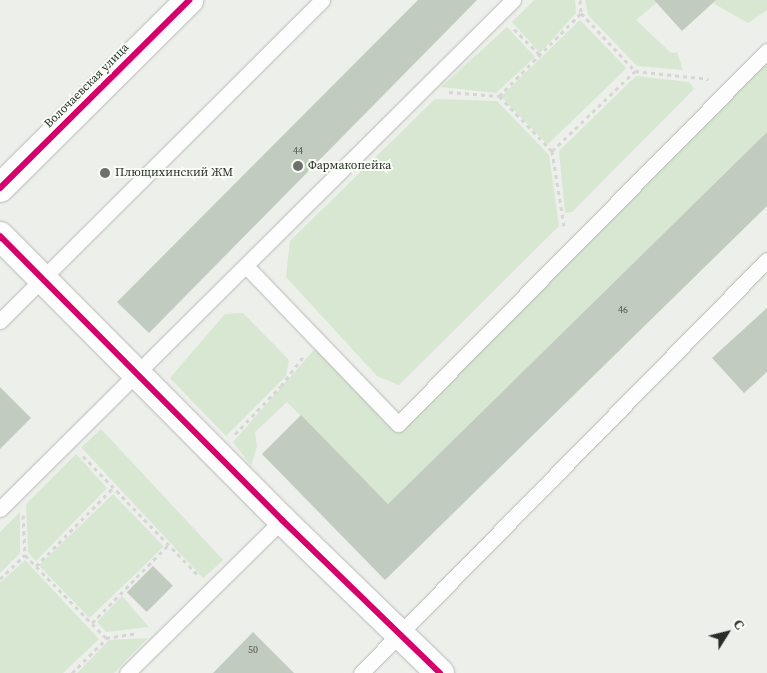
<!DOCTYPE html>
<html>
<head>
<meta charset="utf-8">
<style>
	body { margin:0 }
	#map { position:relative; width:767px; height:673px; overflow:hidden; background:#ecefea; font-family:"Source Serif 4",serif }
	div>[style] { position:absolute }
	.green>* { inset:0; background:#d8e7d2; transform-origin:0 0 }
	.building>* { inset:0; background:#c2cbbf; transform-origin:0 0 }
	.path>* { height:3px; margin-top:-1.5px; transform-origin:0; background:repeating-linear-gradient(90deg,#d5d6d5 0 4px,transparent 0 8px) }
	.roads { filter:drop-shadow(0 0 1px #b7b9b5) drop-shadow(0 0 1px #b7b9b5) }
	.lane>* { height:15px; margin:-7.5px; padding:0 7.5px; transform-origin:7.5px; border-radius:7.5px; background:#fcfdfc }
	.street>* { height:28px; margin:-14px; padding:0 14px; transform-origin:14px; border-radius:14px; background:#fcfdfc }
	.secondary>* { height:28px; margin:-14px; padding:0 14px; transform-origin:14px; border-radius:14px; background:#fcfdfc }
	.cycleway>* { height:6px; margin:-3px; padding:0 3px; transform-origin:3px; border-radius:3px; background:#d6006c }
	.dots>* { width:14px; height:14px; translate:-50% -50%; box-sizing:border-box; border:2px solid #f8fef6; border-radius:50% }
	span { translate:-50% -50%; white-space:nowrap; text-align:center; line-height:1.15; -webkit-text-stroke:4px #f8fef6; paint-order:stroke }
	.number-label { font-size:10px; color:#50544e }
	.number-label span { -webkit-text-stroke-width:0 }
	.street-label { font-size:12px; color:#2a2c29 }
	.poi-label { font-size:12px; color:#2a2c29 }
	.left { translate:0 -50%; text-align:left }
	.north { position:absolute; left:702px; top:608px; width:50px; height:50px; -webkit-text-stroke:4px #f8fef6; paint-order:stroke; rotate:54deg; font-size:14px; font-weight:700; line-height:20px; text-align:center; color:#2a2c29 }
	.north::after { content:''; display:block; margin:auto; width:18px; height:22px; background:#2a2c29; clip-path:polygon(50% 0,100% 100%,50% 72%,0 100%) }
</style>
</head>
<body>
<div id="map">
	<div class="green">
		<div style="clip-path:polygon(534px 0,575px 0,576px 13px,540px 53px,512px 22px)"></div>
		<div style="clip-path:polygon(585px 0,660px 0,636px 20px,671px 53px,677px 52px,683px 70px,637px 66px,588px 15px)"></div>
		<div style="clip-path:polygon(716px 0,767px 0,767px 10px,748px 23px,713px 3px)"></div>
		<div style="left:580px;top:20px;width:67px;height:110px;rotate:46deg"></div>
		<div style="clip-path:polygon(507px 27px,535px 57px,496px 93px,441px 87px)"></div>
		<div style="clip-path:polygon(767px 60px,767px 132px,388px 504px,287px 402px,255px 432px,257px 446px,251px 466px,233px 442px,320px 343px,397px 423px)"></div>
		<div style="clip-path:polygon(636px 76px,689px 82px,694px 89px,572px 212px,565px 213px,559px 151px)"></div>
		<div style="clip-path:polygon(435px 99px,497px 101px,549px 155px,559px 226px,399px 385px,377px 376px,286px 277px,290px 241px)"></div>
		<div style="clip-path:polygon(243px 313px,289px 360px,286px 376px,226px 436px,170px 378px,225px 314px)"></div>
		<div style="left:101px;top:429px;width:179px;height:27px;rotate:47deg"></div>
		<div style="clip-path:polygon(76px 454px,107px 488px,36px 561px,28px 552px,26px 504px)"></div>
		<div style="left:113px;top:494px;width:73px;height:103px;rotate:46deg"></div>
		<div style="clip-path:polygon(20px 512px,20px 553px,0 573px,0 532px)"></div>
		<div style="clip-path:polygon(25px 560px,99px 639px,63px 673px,0 673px,0 583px)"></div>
		<div style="clip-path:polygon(122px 596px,149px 627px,106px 632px,97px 622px)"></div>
		<div style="clip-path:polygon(148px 638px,114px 673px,77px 673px,109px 640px)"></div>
	</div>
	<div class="building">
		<div style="clip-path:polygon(418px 0,477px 0,149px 333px,117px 302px)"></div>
		<div style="clip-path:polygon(654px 0,716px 0,682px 31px)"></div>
		<div style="clip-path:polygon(767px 132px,767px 206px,385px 580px,262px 454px,301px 415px,388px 504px)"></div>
		<div style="clip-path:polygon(767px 308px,767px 372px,744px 393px,712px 358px)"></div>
		<div style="clip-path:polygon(0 387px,31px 418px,0 449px)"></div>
		<div style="left:153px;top:566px;width:28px;height:37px;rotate:45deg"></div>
		<div style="clip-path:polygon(253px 632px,294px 673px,213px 673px)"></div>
	</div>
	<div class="path">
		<div style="left:580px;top:0;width:13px;rotate:86deg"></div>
		<div style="left:581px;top:13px;width:79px;rotate:47deg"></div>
		<div style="left:635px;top:71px;width:74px;rotate:6.2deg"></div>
		<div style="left:514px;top:29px;width:37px;rotate:45deg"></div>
		<div style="left:449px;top:92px;width:50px;rotate:4.6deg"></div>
		<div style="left:552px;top:151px;width:115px;rotate:-43.9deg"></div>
		<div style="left:564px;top:226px;width:76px;rotate:-99.1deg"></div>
		<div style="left:552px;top:151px;width:76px;rotate:-133.9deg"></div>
		<div style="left:499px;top:96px;width:117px;rotate:-45.3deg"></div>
		<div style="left:235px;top:434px;width:66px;rotate:-46.2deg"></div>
		<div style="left:281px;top:386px;width:38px;rotate:-53deg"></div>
		<div style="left:83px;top:456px;width:165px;rotate:46deg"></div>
		<div style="left:23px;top:515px;width:40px;rotate:87.1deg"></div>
		<div style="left:25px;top:555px;width:116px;rotate:45.7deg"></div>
		<div style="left:106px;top:638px;width:31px;rotate:-9deg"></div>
		<div style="left:36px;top:566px;width:110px;rotate:-45.4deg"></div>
		<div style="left:0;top:579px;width:35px;rotate:-44deg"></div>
		<div style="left:92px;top:623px;width:109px;rotate:-45.7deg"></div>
		<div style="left:72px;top:673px;width:49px;rotate:-45deg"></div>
	</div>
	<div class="roads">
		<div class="lane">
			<div style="left:247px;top:267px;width:218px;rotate:46.1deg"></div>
			<div style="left:398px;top:424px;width:525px;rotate:-45.31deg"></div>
			<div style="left:0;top:321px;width:455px;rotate:-44.9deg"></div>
			<div style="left:0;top:509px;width:723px;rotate:-44.78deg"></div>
			<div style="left:127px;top:673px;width:218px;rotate:-44.6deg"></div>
			<div style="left:361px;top:673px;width:579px;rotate:-45.49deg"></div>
		</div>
		<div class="street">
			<div style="left:0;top:236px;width:400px;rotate:45.2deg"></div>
			<div style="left:282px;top:520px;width:220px;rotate:44.1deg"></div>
		</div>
		<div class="secondary">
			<div style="left:0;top:188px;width:267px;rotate:-44.8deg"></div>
		</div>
	</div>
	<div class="cycleway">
		<div style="left:0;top:188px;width:267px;rotate:-44.8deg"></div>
		<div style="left:0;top:236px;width:400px;rotate:45.2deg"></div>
		<div style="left:282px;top:520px;width:220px;rotate:44.1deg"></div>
	</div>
	<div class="dots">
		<div style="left:298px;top:166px;background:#6e706d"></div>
		<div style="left:105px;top:173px;background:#6e706d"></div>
	</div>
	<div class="number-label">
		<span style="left:298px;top:151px">44</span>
		<span style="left:623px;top:310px">46</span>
		<span style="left:253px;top:650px">50</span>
	</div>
	<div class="street-label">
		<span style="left:87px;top:86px;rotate:-45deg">Волочаевская улица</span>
	</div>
	<div class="poi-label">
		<span class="left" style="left:308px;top:166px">Фармакопейка</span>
		<span class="left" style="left:115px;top:173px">Плющихинский ЖМ</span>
	</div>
	<div class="north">С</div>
</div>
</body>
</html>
